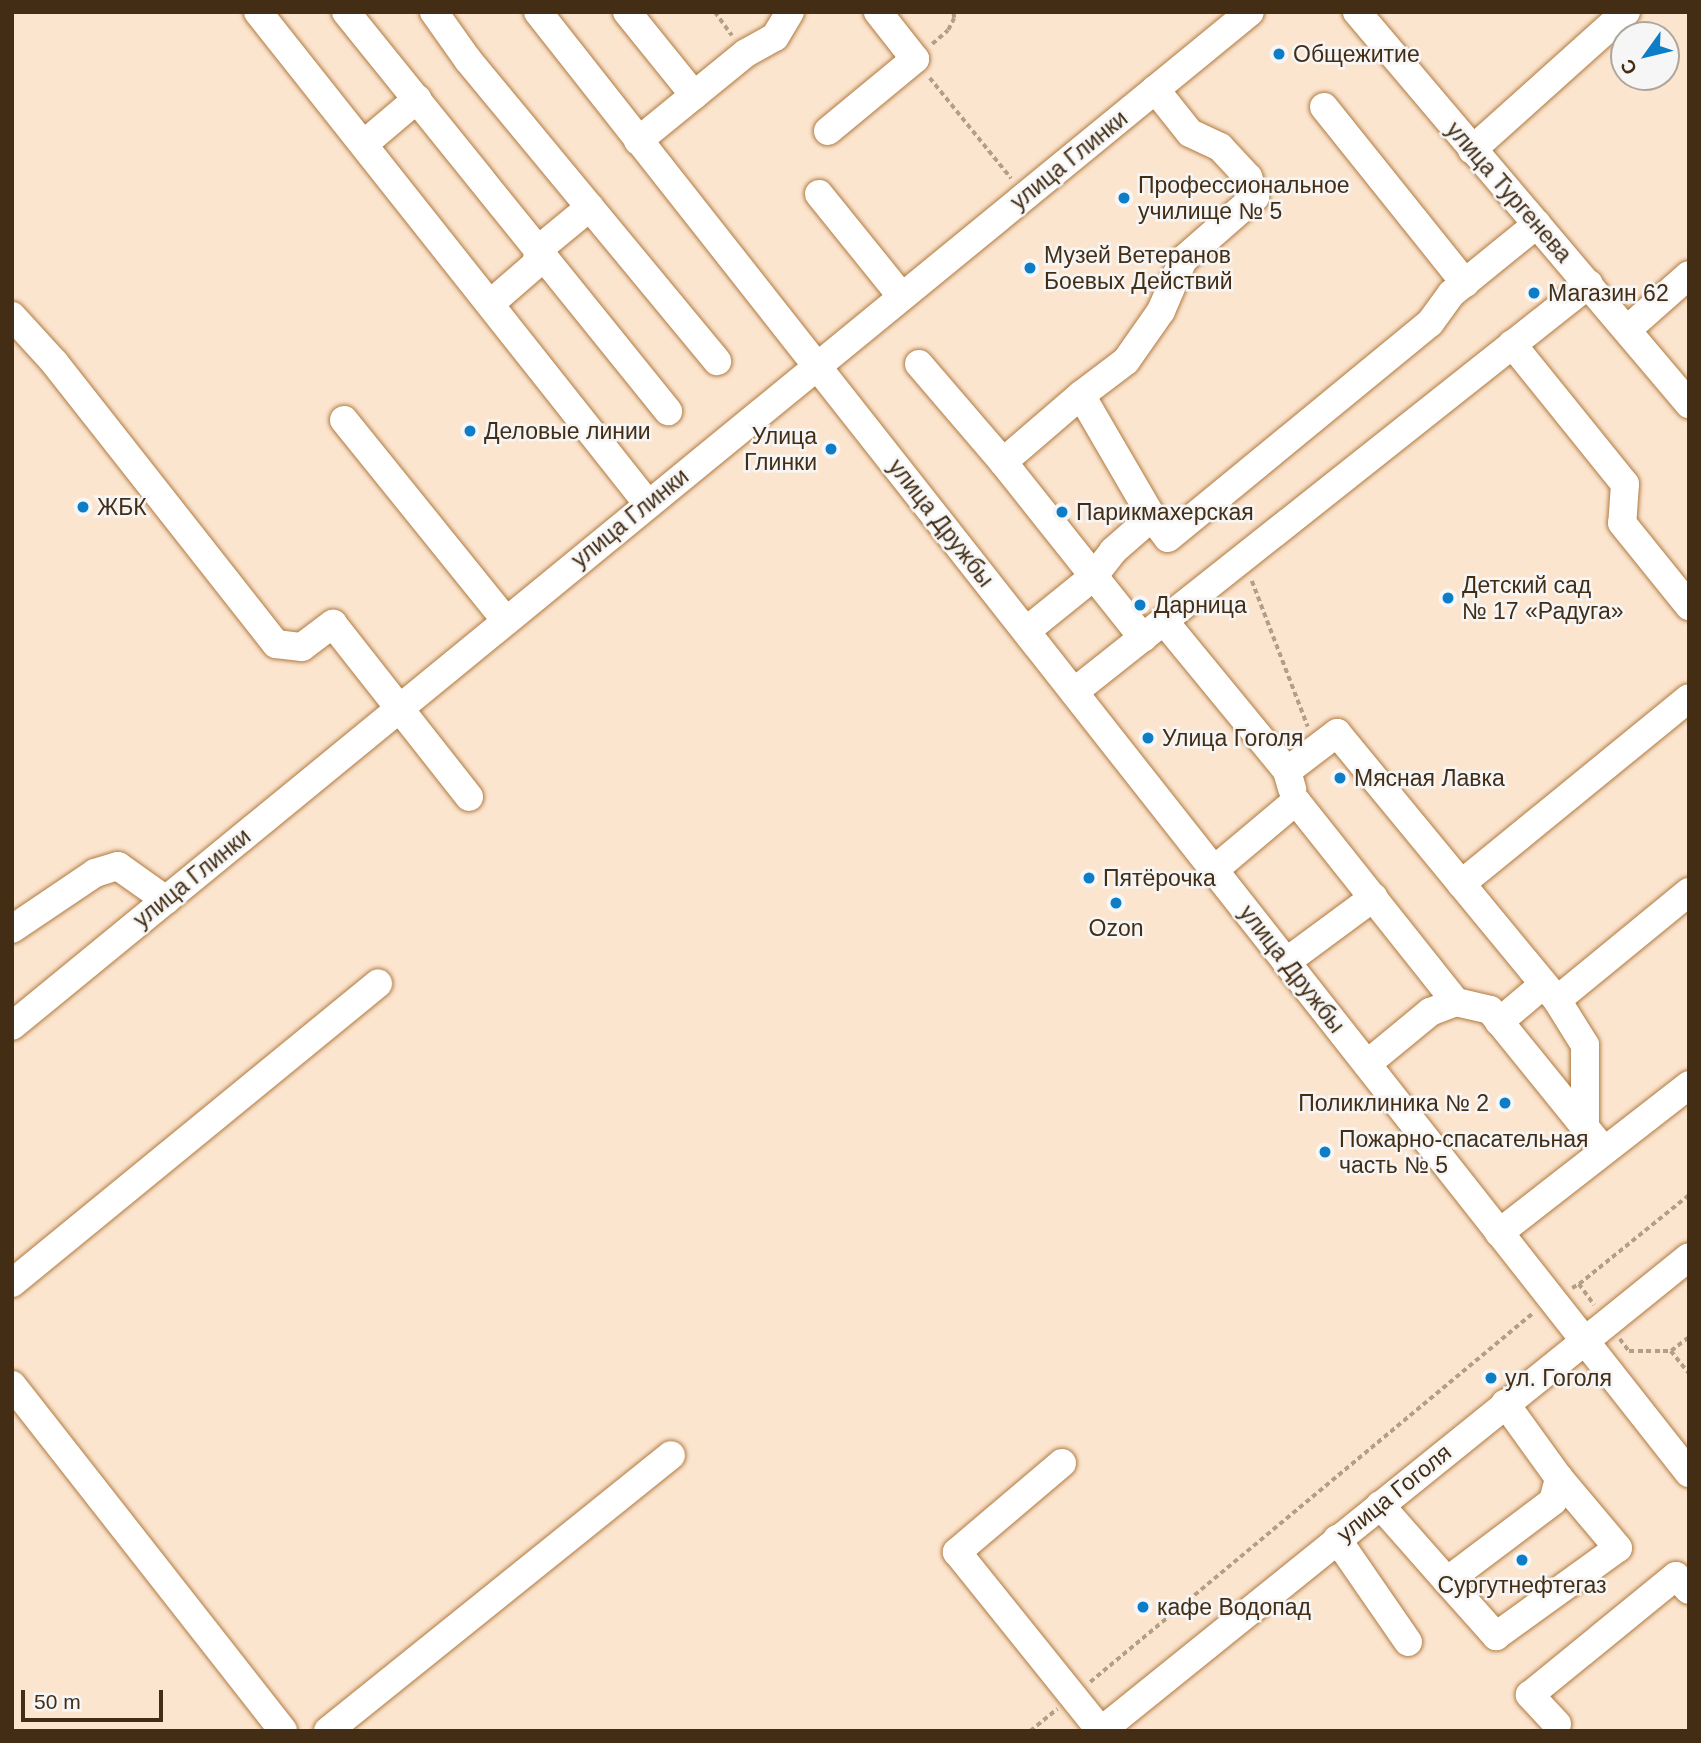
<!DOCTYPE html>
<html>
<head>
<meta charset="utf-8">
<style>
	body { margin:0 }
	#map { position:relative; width:1701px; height:1743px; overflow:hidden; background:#fce5ce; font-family:Arial,sans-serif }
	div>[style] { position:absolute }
	.path>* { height:3.5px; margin-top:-1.75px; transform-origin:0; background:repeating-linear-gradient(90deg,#b49e86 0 5px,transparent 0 8.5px) }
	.roads { filter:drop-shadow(0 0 2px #b07a41) drop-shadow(0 0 2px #b07a41) }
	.minor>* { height:28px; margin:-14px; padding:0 14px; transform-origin:14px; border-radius:14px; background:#fff }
	.dots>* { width:19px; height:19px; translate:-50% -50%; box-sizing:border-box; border:4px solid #f6f6f6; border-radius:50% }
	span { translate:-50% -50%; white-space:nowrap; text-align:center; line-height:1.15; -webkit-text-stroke:5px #f6f6f6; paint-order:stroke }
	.poi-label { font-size:23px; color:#432d15 }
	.left { translate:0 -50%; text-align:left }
	.right { translate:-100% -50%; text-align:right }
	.street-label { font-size:23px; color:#432d15 }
	.frame { position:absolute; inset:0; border:14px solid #432d15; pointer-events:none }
	.north { position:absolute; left:1610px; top:21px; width:70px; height:70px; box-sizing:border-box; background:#f6f6f6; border:2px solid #aea69c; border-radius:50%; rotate:236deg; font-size:19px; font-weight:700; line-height:28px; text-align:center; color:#432d15 }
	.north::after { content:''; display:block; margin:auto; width:24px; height:32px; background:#0d7dc7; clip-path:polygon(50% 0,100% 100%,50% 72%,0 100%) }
	.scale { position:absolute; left:21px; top:1690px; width:142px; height:32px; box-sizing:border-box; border:4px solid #432d15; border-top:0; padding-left:9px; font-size:21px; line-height:24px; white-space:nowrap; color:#432d15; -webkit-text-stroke:5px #f6f6f6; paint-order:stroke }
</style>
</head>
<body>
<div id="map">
	<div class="path">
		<div style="left:715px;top:12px;width:29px;rotate:54deg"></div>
		<div style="left:932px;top:44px;width:21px;rotate:-41deg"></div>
		<div style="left:948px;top:30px;width:13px;rotate:-63deg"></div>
		<div style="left:954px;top:18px;width:6px;rotate:-99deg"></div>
		<div style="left:930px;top:78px;width:129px;rotate:51deg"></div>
		<div style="left:1252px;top:581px;width:156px;rotate:69deg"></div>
		<div style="left:1579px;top:1284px;width:141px;rotate:-39deg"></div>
		<div style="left:1572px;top:1288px;width:8px;rotate:-30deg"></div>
		<div style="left:1579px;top:1284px;width:26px;rotate:54deg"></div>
		<div style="left:1620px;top:1339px;width:15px;rotate:53deg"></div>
		<div style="left:1629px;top:1351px;width:42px"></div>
		<div style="left:1671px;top:1351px;width:28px;rotate:51deg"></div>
		<div style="left:1671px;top:1351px;width:23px;rotate:-38deg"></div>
		<div style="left:1090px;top:1682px;width:577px;rotate:-39.79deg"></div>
		<div style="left:1030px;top:1731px;width:35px;rotate:-39deg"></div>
	</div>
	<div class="roads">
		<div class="minor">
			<div style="left:258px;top:12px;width:628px;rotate:51.6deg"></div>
			<div style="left:346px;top:12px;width:513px;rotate:51.1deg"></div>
			<div style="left:434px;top:12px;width:59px;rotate:54.7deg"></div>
			<div style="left:468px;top:60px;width:391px;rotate:50.4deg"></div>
			<div style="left:538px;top:12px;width:1860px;rotate:51.77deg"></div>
			<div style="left:627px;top:12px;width:107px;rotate:51.1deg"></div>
			<div style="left:1357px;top:12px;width:514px;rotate:49.74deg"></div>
			<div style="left:1324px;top:107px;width:226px;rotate:51.3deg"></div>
			<div style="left:828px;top:131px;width:113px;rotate:-39.6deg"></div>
			<div style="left:915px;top:59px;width:60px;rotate:-128.2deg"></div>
			<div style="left:638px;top:141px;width:139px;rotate:-39.2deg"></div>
			<div style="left:746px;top:53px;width:33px;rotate:-29deg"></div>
			<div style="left:775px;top:37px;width:29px;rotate:-59deg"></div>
			<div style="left:364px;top:144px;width:70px;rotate:-40.3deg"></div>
			<div style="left:1472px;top:150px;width:207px;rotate:-41.9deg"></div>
			<div style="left:819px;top:194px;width:132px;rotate:51.1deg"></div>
			<div style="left:490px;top:304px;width:61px;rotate:-41deg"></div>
			<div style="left:536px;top:264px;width:15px;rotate:-79deg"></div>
			<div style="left:539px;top:249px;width:66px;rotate:-39.5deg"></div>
			<div style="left:12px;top:316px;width:62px;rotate:47.6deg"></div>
			<div style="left:54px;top:362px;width:359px;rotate:51.8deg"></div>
			<div style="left:276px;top:644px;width:26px;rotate:7deg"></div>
			<div style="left:302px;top:647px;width:39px;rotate:-37deg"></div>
			<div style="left:333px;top:624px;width:220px;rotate:51.8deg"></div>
			<div style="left:1628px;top:329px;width:81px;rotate:-41.5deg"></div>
			<div style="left:1512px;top:344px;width:180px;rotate:51.1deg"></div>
			<div style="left:1625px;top:484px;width:39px;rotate:94deg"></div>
			<div style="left:1622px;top:523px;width:107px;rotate:51.1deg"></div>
			<div style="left:919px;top:364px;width:129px;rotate:49.4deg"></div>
			<div style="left:1003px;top:462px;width:225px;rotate:51.5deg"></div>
			<div style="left:1081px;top:395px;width:141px;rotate:59.8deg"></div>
			<div style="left:344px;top:420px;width:258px;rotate:51.1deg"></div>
			<div style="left:1003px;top:462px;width:103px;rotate:-40.7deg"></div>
			<div style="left:1081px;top:395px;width:56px;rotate:-37.1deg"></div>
			<div style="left:1126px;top:361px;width:61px;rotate:-55deg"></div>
			<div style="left:1161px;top:311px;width:56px;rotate:-66.7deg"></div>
			<div style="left:1183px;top:260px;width:96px;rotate:-41.2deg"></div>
			<div style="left:1255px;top:197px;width:21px;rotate:-109deg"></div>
			<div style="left:1248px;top:177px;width:41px;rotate:-133deg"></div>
			<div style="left:1220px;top:147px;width:33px;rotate:-155deg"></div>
			<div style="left:1190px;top:133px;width:56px;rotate:-128.5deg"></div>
			<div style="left:1164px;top:621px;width:194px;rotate:50.6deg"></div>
			<div style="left:1287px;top:771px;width:19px;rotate:74deg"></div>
			<div style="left:1026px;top:631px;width:86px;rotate:-38.9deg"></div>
			<div style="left:1093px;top:577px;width:33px;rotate:-52deg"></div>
			<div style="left:1113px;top:551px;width:52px;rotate:-41.1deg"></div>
			<div style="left:1152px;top:517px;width:26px;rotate:53deg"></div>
			<div style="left:1168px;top:538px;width:339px;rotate:-39.4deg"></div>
			<div style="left:1430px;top:323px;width:36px;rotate:-54deg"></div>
			<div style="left:1451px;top:294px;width:111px;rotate:-39.1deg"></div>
			<div style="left:1074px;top:692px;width:657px;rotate:-38.39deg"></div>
			<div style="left:1287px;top:771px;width:63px;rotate:-37.2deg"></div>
			<div style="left:1337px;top:733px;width:346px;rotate:50.5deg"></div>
			<div style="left:1557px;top:1000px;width:53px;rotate:58.1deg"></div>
			<div style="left:1585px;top:1045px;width:84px;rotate:90deg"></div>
			<div style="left:1214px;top:870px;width:107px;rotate:-40.1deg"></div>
			<div style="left:1296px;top:801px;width:257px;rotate:51.5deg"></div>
			<div style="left:1461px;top:884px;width:294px;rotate:-39.2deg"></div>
			<div style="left:12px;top:929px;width:100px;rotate:-34deg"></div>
			<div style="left:95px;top:873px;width:24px;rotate:-17deg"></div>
			<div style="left:118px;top:866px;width:59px;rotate:35.3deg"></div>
			<div style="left:1286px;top:962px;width:109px;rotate:-36.5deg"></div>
			<div style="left:1557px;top:1000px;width:171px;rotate:-39.3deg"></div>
			<div style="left:1499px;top:1022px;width:57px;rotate:-40.1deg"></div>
			<div style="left:12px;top:1026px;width:1600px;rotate:-39.32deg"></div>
			<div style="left:1367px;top:1064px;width:82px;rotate:-39.5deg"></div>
			<div style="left:1430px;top:1012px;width:28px;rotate:-21deg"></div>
			<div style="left:1456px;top:1002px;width:35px;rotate:13deg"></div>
			<div style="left:1490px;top:1010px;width:181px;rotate:51deg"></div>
			<div style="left:1499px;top:1233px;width:241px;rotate:-37.9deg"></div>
			<div style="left:12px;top:1283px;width:473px;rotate:-39.3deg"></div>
			<div style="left:12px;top:1385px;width:439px;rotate:51.9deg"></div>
			<div style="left:1062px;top:1463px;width:138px;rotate:139.7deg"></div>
			<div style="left:957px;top:1552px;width:230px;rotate:51.2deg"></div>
			<div style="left:1380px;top:1505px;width:101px;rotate:48.6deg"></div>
			<div style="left:1447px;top:1581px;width:133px;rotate:-37deg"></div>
			<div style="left:1553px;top:1501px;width:24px;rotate:-75deg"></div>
			<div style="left:1559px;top:1478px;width:92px;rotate:-125.8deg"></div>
			<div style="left:1337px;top:1539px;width:125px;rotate:55.4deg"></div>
			<div style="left:1447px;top:1581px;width:74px;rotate:48.3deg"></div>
			<div style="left:1496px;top:1636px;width:150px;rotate:-35.8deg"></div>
			<div style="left:1618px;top:1548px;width:92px;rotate:-130.1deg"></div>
			<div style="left:1557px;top:1724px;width:40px;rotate:-133deg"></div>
			<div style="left:1530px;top:1695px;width:188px;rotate:-39.2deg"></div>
			<div style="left:1676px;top:1576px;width:19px;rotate:47deg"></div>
			<div style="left:328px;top:1731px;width:440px;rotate:-38.8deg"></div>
			<div style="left:1101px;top:1731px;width:755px;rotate:-38.87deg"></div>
		</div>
	</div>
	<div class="dots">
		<div style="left:1279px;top:54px;background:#0d7dc7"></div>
		<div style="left:1124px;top:198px;background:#0d7dc7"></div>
		<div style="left:1030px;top:268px;background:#0d7dc7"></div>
		<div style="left:1534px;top:293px;background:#0d7dc7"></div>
		<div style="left:470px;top:431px;background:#0d7dc7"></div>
		<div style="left:831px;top:449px;background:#0d7dc7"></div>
		<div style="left:83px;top:507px;background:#0d7dc7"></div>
		<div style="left:1062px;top:512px;background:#0d7dc7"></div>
		<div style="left:1448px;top:598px;background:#0d7dc7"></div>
		<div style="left:1140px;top:605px;background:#0d7dc7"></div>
		<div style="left:1148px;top:738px;background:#0d7dc7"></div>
		<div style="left:1340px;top:778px;background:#0d7dc7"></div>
		<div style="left:1089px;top:878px;background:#0d7dc7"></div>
		<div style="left:1116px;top:903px;background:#0d7dc7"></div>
		<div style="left:1505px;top:1103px;background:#0d7dc7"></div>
		<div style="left:1325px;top:1152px;background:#0d7dc7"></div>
		<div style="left:1491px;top:1378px;background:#0d7dc7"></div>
		<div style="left:1522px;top:1560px;background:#0d7dc7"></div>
		<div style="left:1143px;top:1607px;background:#0d7dc7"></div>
	</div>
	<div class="poi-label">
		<span class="left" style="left:1293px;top:54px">Общежитие</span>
		<span class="left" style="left:1138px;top:198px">Профессиональное<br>училище № 5</span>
		<span class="left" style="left:1044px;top:268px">Музей Ветеранов<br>Боевых Действий</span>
		<span class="left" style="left:1548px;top:293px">Магазин 62</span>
		<span class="left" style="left:484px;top:431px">Деловые линии</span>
		<span class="right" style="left:817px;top:449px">Улица<br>Глинки</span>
		<span class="left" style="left:97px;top:507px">ЖБК</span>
		<span class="left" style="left:1076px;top:512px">Парикмахерская</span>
		<span class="left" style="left:1462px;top:598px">Детский сад<br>№ 17 «Радуга»</span>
		<span class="left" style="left:1154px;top:605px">Дарница</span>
		<span class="left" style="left:1162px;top:738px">Улица Гоголя</span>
		<span class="left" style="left:1354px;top:778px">Мясная Лавка</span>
		<span class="left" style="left:1103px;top:878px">Пятёрочка</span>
		<span style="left:1116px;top:928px">Ozon</span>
		<span class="right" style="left:1489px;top:1103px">Поликлиника № 2</span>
		<span class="left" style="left:1339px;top:1152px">Пожарно-спасательная<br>часть № 5</span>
		<span class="left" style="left:1505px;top:1378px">ул. Гоголя</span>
		<span style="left:1522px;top:1585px">Сургутнефтегаз</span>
		<span class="left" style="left:1157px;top:1607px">кафе Водопад</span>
	</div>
	<div class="street-label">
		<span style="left:1069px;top:160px;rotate:-39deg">улица Глинки</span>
		<span style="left:1509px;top:192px;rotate:49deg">улица Тургенева</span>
		<span style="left:630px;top:518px;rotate:-39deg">улица Глинки</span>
		<span style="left:941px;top:523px;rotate:52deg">улица Дружбы</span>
		<span style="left:192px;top:878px;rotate:-39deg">улица Глинки</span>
		<span style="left:1292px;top:969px;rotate:52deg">улица Дружбы</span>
		<span style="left:1394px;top:1493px;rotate:-39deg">улица Гоголя</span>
	</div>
	<div class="frame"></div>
	<div class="north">С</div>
	<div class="scale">50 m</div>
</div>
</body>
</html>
